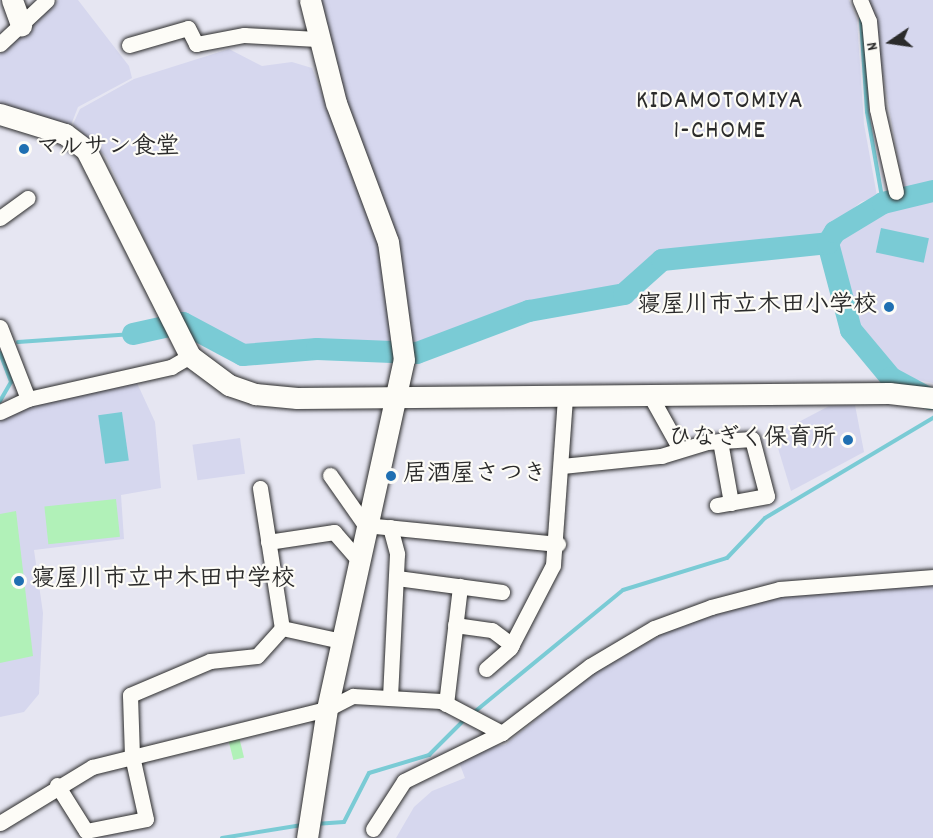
<!DOCTYPE html>
<html>
<head>
<meta charset="utf-8">
<style>
	body { margin:0 }
	#map { position:relative; width:933px; height:838px; overflow:hidden; background:#e6e6f2; font-family:Dekko,"Klee One",sans-serif }
	div>[style] { position:absolute }
	.built>* { inset:0; background:#d6d7ee; transform-origin:0 0 }
	.green>* { inset:0; background:#b1f1b8; transform-origin:0 0 }
	.water>* { inset:0; background:#7acbd5; transform-origin:0 0 }
	.stream>* { height:4px; margin:-2px; padding:0 2px; transform-origin:2px; border-radius:2px; background:#7acbd5 }
	.river>* { height:22px; margin:-11px; padding:0 11px; transform-origin:11px; border-radius:11px; background:#7acbd5 }
	.roads { filter:drop-shadow(0 0 2px #2b2b2b) drop-shadow(0 0 2px #2b2b2b) }
	.street>* { height:15px; margin:-7.5px; padding:0 7.5px; transform-origin:7.5px; border-radius:7.5px; background:#fdfcf7 }
	.secondary>* { height:21px; margin:-10.5px; padding:0 10.5px; transform-origin:10.5px; border-radius:10.5px; background:#fdfcf7 }
	.dots>* { width:16px; height:16px; translate:-50% -50%; box-sizing:border-box; border:3px solid #fdfcf7; border-radius:50% }
	span { translate:-50% -50%; white-space:nowrap; text-align:center; line-height:1.15; -webkit-text-stroke:4.5px #fdfcf7; paint-order:stroke }
	.poi-label { font-size:24px; color:#2b2b2b; font-weight:700 }
	.left { translate:0 -50%; text-align:left }
	.right { translate:-100% -50%; text-align:right }
	.neighbourhood-label { font-size:26px; color:#2b2b2b; letter-spacing:1.5px }
	.north { position:absolute; left:861px; top:12px; width:60px; height:60px; -webkit-text-stroke:4px #fdfcf7; paint-order:stroke; rotate:257deg; font-size:16px; font-weight:700; line-height:24px; text-align:center; color:#2b2b2b }
	.north::after { content:''; display:block; margin:auto; width:21px; height:27px; background:#2b2b2b; clip-path:polygon(50% 0,100% 100%,50% 72%,0 100%) }
</style>
</head>
<body>
<div id="map">
	<div class="built">
		<div style="clip-path:polygon(58px 0,78px 0,129px 66px,132px 78px,78px 107px,71px 125px,0 105px,0 54px)"></div>
		<div style="clip-path:polygon(319px 0,849px 0,857px 20px,864px 124px,877px 196px,861px 202px,823px 233px,656px 259px,615px 293px,539px 306px,412px 343px)"></div>
		<div style="clip-path:polygon(870px 0,933px 0,933px 187px,904px 193px)"></div>
		<div style="clip-path:polygon(229px 49px,262px 66px,292px 62px,312px 68px,380px 245px,393px 348px,243px 344px,179px 313px,106px 157px,73px 124px,80px 109px,134px 79px)"></div>
		<div style="clip-path:polygon(933px 195px,933px 383px,892px 375px,853px 330px,832px 245px,837px 234px,884px 206px)"></div>
		<div style="clip-path:polygon(137px 383px,155px 422px,161px 488px,121px 495px,124px 539px,34px 550px,43px 613px,39px 694px,24px 712px,0 717px,0 419px,54px 396px)"></div>
		<div style="clip-path:polygon(855px 405px,864px 452px,791px 491px,774px 435px,829px 406px)"></div>
		<div style="left:240px;top:438px;width:36px;height:48px;rotate:82deg"></div>
		<div style="clip-path:polygon(933px 584px,933px 838px,396px 838px,414px 807px,432px 791px,465px 778px,459px 762px,480px 747px,505px 745px,589px 676px,678px 625px,781px 597px)"></div>
	</div>
	<div class="green">
		<div style="left:116px;top:499px;width:38px;height:72px;rotate:84deg"></div>
		<div style="clip-path:polygon(16px 511px,33px 656px,0 663px,0 514px)"></div>
		<div style="left:239px;top:737px;width:21px;height:11px;rotate:76deg"></div>
	</div>
	<div class="water">
		<div style="left:881px;top:228px;width:49px;height:25px;rotate:12deg"></div>
		<div style="left:122px;top:412px;width:49px;height:24px;rotate:82deg"></div>
	</div>
	<div class="stream">
		<div style="left:861px;top:19px;width:93px;rotate:86.3deg"></div>
		<div style="left:867px;top:112px;width:92px;rotate:80deg"></div>
		<div style="left:18px;top:342px;width:115px;rotate:-4deg"></div>
		<div style="left:0;top:353px;width:31px;rotate:69deg"></div>
		<div style="left:11px;top:382px;width:22px;rotate:120deg"></div>
		<div style="left:472px;top:714px;width:195px;rotate:-39.4deg"></div>
		<div style="left:623px;top:590px;width:109px;rotate:-17.1deg"></div>
		<div style="left:727px;top:558px;width:55px;rotate:-46.5deg"></div>
		<div style="left:765px;top:518px;width:196px;rotate:-30.8deg"></div>
		<div style="left:315px;top:824px;width:29px;rotate:-4deg"></div>
		<div style="left:344px;top:822px;width:55px;rotate:-63deg"></div>
		<div style="left:369px;top:773px;width:63px;rotate:-16.7deg"></div>
		<div style="left:429px;top:755px;width:52px;rotate:-45deg"></div>
		<div style="left:222px;top:838px;width:81px;rotate:-9.2deg"></div>
	</div>
	<div class="river">
		<div style="left:828px;top:243px;width:90px;rotate:75.2deg"></div>
		<div style="left:851px;top:330px;width:62px;rotate:50.2deg"></div>
		<div style="left:891px;top:378px;width:44px;rotate:28.3deg"></div>
		<div style="left:133px;top:334px;width:51px;rotate:-12.4deg"></div>
		<div style="left:183px;top:323px;width:68px;rotate:28.1deg"></div>
		<div style="left:243px;top:355px;width:74px;rotate:-4.6deg"></div>
		<div style="left:317px;top:349px;width:100px;rotate:2.3deg"></div>
		<div style="left:417px;top:353px;width:120px;rotate:-20.6deg"></div>
		<div style="left:529px;top:311px;width:97px;rotate:-10.1deg"></div>
		<div style="left:624px;top:294px;width:51px;rotate:-41.8deg"></div>
		<div style="left:662px;top:260px;width:167px;rotate:-5.8deg"></div>
		<div style="left:828px;top:243px;width:13px;rotate:-58deg"></div>
		<div style="left:835px;top:232px;width:56px;rotate:-31.1deg"></div>
		<div style="left:883px;top:203px;width:51px;rotate:-13.5deg"></div>
	</div>
	<div class="roads">
		<div class="street">
			<div style="left:860px;top:0;width:23px;rotate:67deg"></div>
			<div style="left:869px;top:21px;width:88px;rotate:84.8deg"></div>
			<div style="left:877px;top:109px;width:85px;rotate:77.1deg"></div>
			<div style="left:0;top:44px;width:64px;rotate:-43.1deg"></div>
			<div style="left:129px;top:45px;width:61px;rotate:-16.1deg"></div>
			<div style="left:188px;top:28px;width:18px;rotate:63deg"></div>
			<div style="left:196px;top:44px;width:49px;rotate:-10.6deg"></div>
			<div style="left:244px;top:35px;width:73px;rotate:3.1deg"></div>
			<div style="left:0;top:218px;width:34px;rotate:-36deg"></div>
			<div style="left:0;top:327px;width:77px;rotate:68.7deg"></div>
			<div style="left:651px;top:397px;width:60px;rotate:60.9deg"></div>
			<div style="left:0;top:412px;width:31px;rotate:-25deg"></div>
			<div style="left:28px;top:399px;width:147px;rotate:-12.6deg"></div>
			<div style="left:171px;top:367px;width:22px;rotate:-30deg"></div>
			<div style="left:720px;top:441px;width:63px;rotate:79.9deg"></div>
			<div style="left:562px;top:466px;width:100px;rotate:-5.8deg"></div>
			<div style="left:661px;top:456px;width:48px;rotate:-16.9deg"></div>
			<div style="left:707px;top:442px;width:45px;rotate:-3.8deg"></div>
			<div style="left:752px;top:439px;width:59px;rotate:75.3deg"></div>
			<div style="left:767px;top:496px;width:51px;rotate:169.8deg"></div>
			<div style="left:330px;top:475px;width:61px;rotate:55deg"></div>
			<div style="left:365px;top:525px;width:194px;rotate:5.6deg"></div>
			<div style="left:260px;top:488px;width:142px;rotate:81.1deg"></div>
			<div style="left:282px;top:628px;width:60px;rotate:12.4deg"></div>
			<div style="left:390px;top:527px;width:28px;rotate:75deg"></div>
			<div style="left:397px;top:554px;width:144px;rotate:92.8deg"></div>
			<div style="left:268px;top:542px;width:67px;rotate:-8.6deg"></div>
			<div style="left:334px;top:532px;width:37px;rotate:49deg"></div>
			<div style="left:397px;top:578px;width:106px;rotate:7.6deg"></div>
			<div style="left:455px;top:625px;width:37px;rotate:8deg"></div>
			<div style="left:492px;top:630px;width:25px;rotate:37deg"></div>
			<div style="left:486px;top:669px;width:32px;rotate:-41deg"></div>
			<div style="left:510px;top:648px;width:93px;rotate:-62.6deg"></div>
			<div style="left:553px;top:565px;width:168px;rotate:-85.9deg"></div>
			<div style="left:446px;top:704px;width:119px;rotate:-83.2deg"></div>
			<div style="left:57px;top:785px;width:54px;rotate:57.8deg"></div>
			<div style="left:86px;top:831px;width:61px;rotate:-11.3deg"></div>
			<div style="left:146px;top:819px;width:65px;rotate:-102.5deg"></div>
			<div style="left:132px;top:756px;width:61px;rotate:-91.9deg"></div>
			<div style="left:130px;top:695px;width:87px;rotate:-23deg"></div>
			<div style="left:210px;top:661px;width:47px;rotate:-6.1deg"></div>
			<div style="left:257px;top:656px;width:38px;rotate:-48deg"></div>
			<div style="left:0;top:823px;width:108px;rotate:-31.3deg"></div>
			<div style="left:92px;top:767px;width:242px;rotate:-13.9deg"></div>
			<div style="left:327px;top:709px;width:29px;rotate:-27deg"></div>
			<div style="left:353px;top:696px;width:88px;rotate:3.3deg"></div>
			<div style="left:441px;top:701px;width:69px;rotate:27.7deg"></div>
			<div style="left:502px;top:733px;width:111px;rotate:-37.3deg"></div>
			<div style="left:590px;top:666px;width:74px;rotate:-30.7deg"></div>
			<div style="left:654px;top:628px;width:61px;rotate:-20.2deg"></div>
			<div style="left:711px;top:607px;width:71px;rotate:-14.6deg"></div>
			<div style="left:780px;top:589px;width:153px;rotate:-4.5deg"></div>
			<div style="left:373px;top:829px;width:57px;rotate:-57.1deg"></div>
			<div style="left:404px;top:781px;width:109px;rotate:-26.1deg"></div>
		</div>
		<div class="secondary">
			<div style="left:12px;top:0;width:27px;rotate:70deg"></div>
			<div style="left:0;top:114px;width:68px;rotate:17.1deg"></div>
			<div style="left:65px;top:134px;width:26px;rotate:37deg"></div>
			<div style="left:86px;top:150px;width:231px;rotate:63.2deg"></div>
			<div style="left:190px;top:356px;width:49px;rotate:36.6deg"></div>
			<div style="left:229px;top:385px;width:28px;rotate:19deg"></div>
			<div style="left:255px;top:394px;width:42px;rotate:5.4deg"></div>
			<div style="left:297px;top:398px;width:592px;rotate:-0.48deg"></div>
			<div style="left:889px;top:393px;width:44px;rotate:6.5deg"></div>
			<div style="left:307px;top:838px;width:131px;rotate:-81.2deg"></div>
			<div style="left:327px;top:709px;width:357px;rotate:-77.6deg"></div>
			<div style="left:404px;top:360px;width:119px;rotate:-97.7deg"></div>
			<div style="left:388px;top:242px;width:148px;rotate:-110.5deg"></div>
			<div style="left:336px;top:103px;width:106px;rotate:-104.2deg"></div>
		</div>
	</div>
	<div class="dots">
		<div style="left:24px;top:149px;background:#1f6fb2"></div>
		<div style="left:889px;top:307px;background:#1f6fb2"></div>
		<div style="left:848px;top:440px;background:#1f6fb2"></div>
		<div style="left:391px;top:476px;background:#1f6fb2"></div>
		<div style="left:19px;top:581px;background:#1f6fb2"></div>
	</div>
	<div class="poi-label">
		<span class="left" style="left:36px;top:149px">マルサン食堂</span>
		<span class="right" style="left:877px;top:307px">寝屋川市立木田小学校</span>
		<span class="right" style="left:836px;top:440px">ひなぎく保育所</span>
		<span class="left" style="left:403px;top:476px">居酒屋さつき</span>
		<span class="left" style="left:31px;top:581px">寝屋川市立中木田中学校</span>
	</div>
	<div class="neighbourhood-label">
		<span style="left:720px;top:117px">KIDAMOTOMIYA<br>1-CHOME</span>
	</div>
	<div class="north">N</div>
</div>
</body>
</html>
